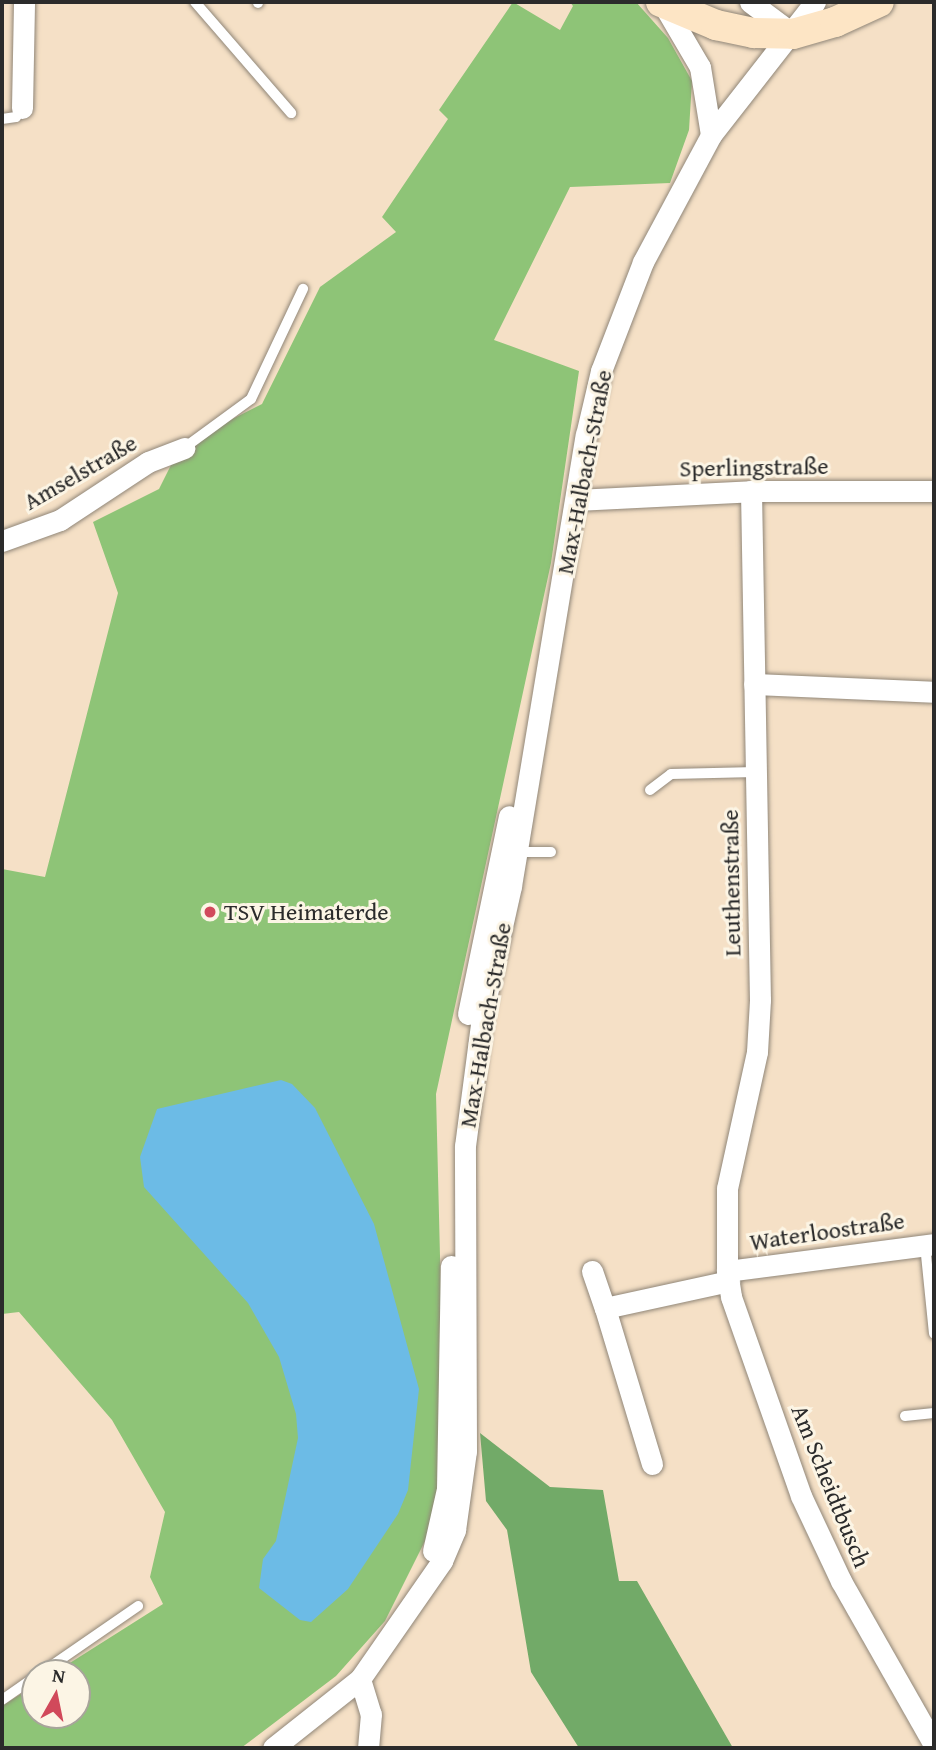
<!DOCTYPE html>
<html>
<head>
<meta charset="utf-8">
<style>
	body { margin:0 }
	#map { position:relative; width:936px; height:1750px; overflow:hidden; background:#f5e0c6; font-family:"Gentium Book Plus",serif }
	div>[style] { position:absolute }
	.green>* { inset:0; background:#8ec477 }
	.forest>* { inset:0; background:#72aa68 }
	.water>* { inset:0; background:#6cbbe6 }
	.roads { filter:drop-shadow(0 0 2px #908678) drop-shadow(0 0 2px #908678) }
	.lane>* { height:10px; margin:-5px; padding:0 5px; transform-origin:5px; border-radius:5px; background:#fff }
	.street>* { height:21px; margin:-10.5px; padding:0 10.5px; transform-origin:10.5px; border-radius:10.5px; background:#fff }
	.secondary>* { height:30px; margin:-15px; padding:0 15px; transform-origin:15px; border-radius:15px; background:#fde5c5 }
	.dots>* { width:19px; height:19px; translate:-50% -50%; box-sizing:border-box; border:4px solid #fcf5e5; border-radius:50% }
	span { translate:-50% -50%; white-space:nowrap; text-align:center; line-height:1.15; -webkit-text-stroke:6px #fcf5e5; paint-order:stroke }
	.street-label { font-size:24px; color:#2b2b2b }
	.poi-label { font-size:24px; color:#2b2b2b }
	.left { translate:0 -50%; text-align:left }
	.frame { position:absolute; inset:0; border:4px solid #2b2b2b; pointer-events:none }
	.north { position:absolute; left:21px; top:1659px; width:70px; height:70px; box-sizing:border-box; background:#fcf5e5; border:2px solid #a8a49b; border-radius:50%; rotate:9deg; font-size:19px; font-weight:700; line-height:28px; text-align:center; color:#2b2b2b }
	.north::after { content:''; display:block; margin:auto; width:24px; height:32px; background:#d1495b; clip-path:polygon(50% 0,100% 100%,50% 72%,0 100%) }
</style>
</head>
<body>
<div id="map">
	<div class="green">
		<div style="clip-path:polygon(513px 2px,560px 30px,573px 6px,570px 2px,636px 2px,668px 38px,692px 81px,689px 130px,670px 183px,570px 187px,494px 340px,579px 371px,551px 563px,436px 1094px,446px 1499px,385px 1621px,336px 1676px,241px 1748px,2px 1748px,2px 1706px,35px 1685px,35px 1715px,77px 1715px,77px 1673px,54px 1673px,163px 1604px,150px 1577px,165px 1512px,112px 1420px,19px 1312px,2px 1314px,2px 869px,45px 877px,118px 593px,93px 522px,159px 489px,181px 445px,262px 404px,320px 287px,396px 232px,382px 217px,448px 119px,439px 110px)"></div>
	</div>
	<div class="forest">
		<div style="clip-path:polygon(480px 1433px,550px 1487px,603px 1490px,619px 1581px,637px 1581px,733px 1748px,579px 1748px,531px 1672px,507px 1530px,486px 1501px)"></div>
	</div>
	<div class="water">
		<div style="clip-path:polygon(281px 1080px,292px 1084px,315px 1108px,374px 1224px,419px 1389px,408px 1490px,398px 1514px,348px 1589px,311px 1622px,300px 1620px,259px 1588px,263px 1559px,276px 1541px,298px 1438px,296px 1414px,279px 1357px,248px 1303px,144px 1187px,140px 1157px,157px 1109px)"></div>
	</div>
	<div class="roads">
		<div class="lane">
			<div style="left:195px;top:2px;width:147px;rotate:49.1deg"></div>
			<div style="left:258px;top:3px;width:1px;rotate:-90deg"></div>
			<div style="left:2px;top:119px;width:14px;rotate:-8deg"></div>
			<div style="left:16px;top:117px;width:11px;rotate:-56deg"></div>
			<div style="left:184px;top:448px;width:83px;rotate:-36.2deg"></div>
			<div style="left:251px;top:399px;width:122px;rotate:-64.7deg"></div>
			<div style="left:650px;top:790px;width:26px;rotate:-37deg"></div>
			<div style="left:671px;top:774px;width:85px;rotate:-1.3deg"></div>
			<div style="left:516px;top:852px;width:35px"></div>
			<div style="left:925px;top:1245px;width:89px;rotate:84.2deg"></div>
			<div style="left:905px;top:1416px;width:29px;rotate:-6deg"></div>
			<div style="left:41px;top:1673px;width:118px;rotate:-34.6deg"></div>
			<div style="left:2px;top:1700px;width:40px;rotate:-34.9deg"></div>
		</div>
		<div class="street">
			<div style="left:750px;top:2px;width:54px;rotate:36.7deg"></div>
			<div style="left:663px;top:4px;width:73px;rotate:59.6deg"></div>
			<div style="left:700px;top:67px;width:69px;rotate:80.8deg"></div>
			<div style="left:22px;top:108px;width:106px;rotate:-88.9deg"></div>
			<div style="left:751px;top:491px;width:509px;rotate:88.99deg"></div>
			<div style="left:760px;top:1000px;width:52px;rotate:93.3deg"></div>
			<div style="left:757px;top:1052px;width:139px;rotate:102.4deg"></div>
			<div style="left:727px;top:1188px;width:83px;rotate:90deg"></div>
			<div style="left:727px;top:1271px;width:26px;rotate:81deg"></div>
			<div style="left:731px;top:1297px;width:211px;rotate:70.6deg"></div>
			<div style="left:801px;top:1496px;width:94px;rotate:64.8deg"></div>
			<div style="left:841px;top:1581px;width:189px;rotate:60.4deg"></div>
			<div style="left:576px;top:500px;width:175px;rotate:-2.9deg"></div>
			<div style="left:751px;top:491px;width:183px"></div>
			<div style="left:2px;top:541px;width:62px;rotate:-19.9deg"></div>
			<div style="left:60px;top:520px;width:105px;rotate:-33.4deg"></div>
			<div style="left:148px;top:462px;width:39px;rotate:-21deg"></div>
			<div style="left:754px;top:684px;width:180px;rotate:2.5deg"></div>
			<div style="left:468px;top:1014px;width:202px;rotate:-78.3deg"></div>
			<div style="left:592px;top:1271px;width:39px;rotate:71deg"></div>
			<div style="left:727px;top:1271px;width:209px;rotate:-7.4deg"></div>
			<div style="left:652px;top:1464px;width:163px;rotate:-106.8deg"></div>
			<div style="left:605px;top:1308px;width:127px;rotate:-12.3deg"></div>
			<div style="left:433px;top:1551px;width:64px;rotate:-77.3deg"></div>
			<div style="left:447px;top:1489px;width:223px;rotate:-89deg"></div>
			<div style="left:360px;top:1679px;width:37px;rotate:73deg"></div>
			<div style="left:371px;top:1714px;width:34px;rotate:95deg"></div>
			<div style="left:273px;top:1748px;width:111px;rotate:-38.4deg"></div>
			<div style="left:360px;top:1679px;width:144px;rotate:-55.2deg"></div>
			<div style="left:442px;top:1561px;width:34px;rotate:-67deg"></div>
			<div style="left:455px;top:1530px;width:80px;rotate:-82.1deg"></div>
			<div style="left:466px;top:1451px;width:305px;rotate:-90.2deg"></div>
			<div style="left:465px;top:1146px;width:131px;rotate:-82.5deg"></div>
			<div style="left:482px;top:1016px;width:133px;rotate:-77.4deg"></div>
			<div style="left:511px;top:886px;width:457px;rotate:-80.6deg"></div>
			<div style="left:586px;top:435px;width:66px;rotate:-76.8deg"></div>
			<div style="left:601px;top:371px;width:117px;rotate:-68.9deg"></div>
			<div style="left:643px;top:262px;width:144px;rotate:-61.8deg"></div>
			<div style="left:711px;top:135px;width:169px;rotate:-52deg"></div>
		</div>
		<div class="secondary">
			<div style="left:661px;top:2px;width:60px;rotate:22.7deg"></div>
			<div style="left:716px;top:25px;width:39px;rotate:12deg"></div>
			<div style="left:754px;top:33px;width:39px;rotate:1deg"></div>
			<div style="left:793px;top:34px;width:44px;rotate:-15.9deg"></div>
			<div style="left:835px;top:22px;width:48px;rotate:-24.4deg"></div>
		</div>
	</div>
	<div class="dots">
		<div style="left:210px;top:912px;background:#d1495b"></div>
	</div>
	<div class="street-label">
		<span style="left:754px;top:467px;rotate:-1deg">Sperlingstraße</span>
		<span style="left:80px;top:472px;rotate:-30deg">Amselstraße</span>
		<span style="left:584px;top:472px;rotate:-79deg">Max-Halbach-Straße</span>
		<span style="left:731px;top:883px;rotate:-91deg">Leuthenstraße</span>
		<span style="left:485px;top:1025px;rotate:-80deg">Max-Halbach-Straße</span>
		<span style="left:827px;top:1231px;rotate:-8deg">Waterloostraße</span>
		<span style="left:831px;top:1486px;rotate:68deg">Am Scheidtbusch</span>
	</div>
	<div class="poi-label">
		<span class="left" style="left:224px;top:912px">TSV Heimaterde</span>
	</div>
	<div class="frame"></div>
	<div class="north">N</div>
</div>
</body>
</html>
